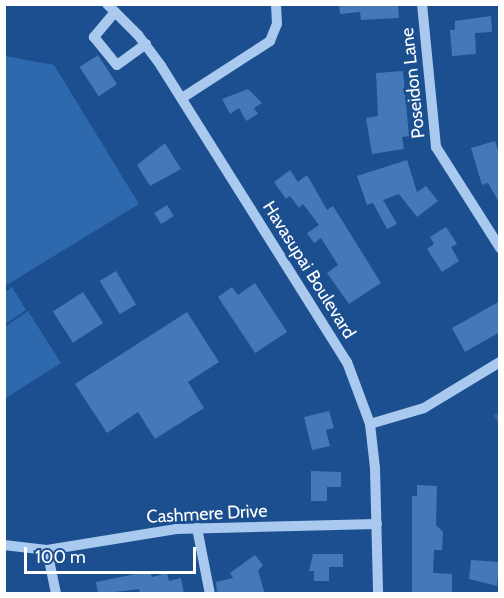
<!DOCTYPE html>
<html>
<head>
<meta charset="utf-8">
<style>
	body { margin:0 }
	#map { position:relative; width:504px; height:598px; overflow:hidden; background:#1b4f8f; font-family:Cabin,sans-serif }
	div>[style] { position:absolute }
	.green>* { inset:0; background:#2e69ad }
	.stream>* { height:4px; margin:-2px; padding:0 2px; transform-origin:2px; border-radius:2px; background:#3c6290 }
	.building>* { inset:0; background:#4478b7; transform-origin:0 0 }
	.minor>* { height:10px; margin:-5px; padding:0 5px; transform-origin:5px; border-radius:5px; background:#a9c9ee }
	span { translate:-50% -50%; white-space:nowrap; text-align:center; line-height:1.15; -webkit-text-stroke:5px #1b4f8f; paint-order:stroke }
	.street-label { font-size:18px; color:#fff }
	.frame { position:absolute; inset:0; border:6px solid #fff; pointer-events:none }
	.scale { position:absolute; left:24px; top:547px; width:172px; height:27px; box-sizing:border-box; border:3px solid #fff; border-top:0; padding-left:8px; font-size:18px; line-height:21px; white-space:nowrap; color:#fff; -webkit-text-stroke:4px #1b4f8f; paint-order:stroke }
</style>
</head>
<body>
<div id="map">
	<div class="green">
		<div style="clip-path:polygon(5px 56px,54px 65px,139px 204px,5px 286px)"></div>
		<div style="clip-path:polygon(12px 287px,26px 310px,5px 324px,5px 292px)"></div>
		<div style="clip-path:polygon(28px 311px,61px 363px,6px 398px,5px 327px)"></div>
	</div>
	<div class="stream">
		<div style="left:496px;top:416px;width:7px;rotate:56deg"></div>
	</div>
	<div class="building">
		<div style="clip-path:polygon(339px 4px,398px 4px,399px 18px,361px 20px,360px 12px,340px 14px)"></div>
		<div style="clip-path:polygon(491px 16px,492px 32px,475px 33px,476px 54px,452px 56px,450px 30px,455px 30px,455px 21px)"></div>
		<div style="left:98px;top:55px;width:35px;height:22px;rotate:57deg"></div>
		<div style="clip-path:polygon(403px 71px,409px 136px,402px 137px,404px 149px,372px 154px,366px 118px,378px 116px,376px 73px)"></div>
		<div style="clip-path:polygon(248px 89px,262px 103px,254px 108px,258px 114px,246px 121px,239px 108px,230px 114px,222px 99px)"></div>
		<div style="clip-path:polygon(495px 141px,500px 156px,500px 204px,488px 183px,482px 185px,471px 148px)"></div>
		<div style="clip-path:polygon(165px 143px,181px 169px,150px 186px,137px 165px)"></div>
		<div style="clip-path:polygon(407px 160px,417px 192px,426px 186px,438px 201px,417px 217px,399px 194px,383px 200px,397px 224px,387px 229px,373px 203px,367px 205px,357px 176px)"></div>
		<div style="clip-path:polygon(290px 170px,298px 182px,307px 175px,327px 210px,333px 206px,381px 283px,349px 304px,327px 273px,338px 265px,321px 238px,314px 243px,307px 233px,319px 225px,303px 204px,299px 208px,290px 196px,286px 199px,274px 182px)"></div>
		<div style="left:167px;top:205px;width:13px;height:15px;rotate:58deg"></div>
		<div style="clip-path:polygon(446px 227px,457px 244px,451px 247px,459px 261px,442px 272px,427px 249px,434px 244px,430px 237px)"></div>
		<div style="left:116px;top:271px;width:39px;height:19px;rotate:59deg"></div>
		<div style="clip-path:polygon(255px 283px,287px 332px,255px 353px,218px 297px,232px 287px,238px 295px)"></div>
		<div style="left:83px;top:292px;width:37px;height:36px;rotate:57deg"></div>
		<div style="clip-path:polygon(500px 301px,500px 332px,465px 352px,452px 328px)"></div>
		<div style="clip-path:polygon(187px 312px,219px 362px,188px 382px,204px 408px,155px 439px,138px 412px,107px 433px,75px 384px)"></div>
		<div style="clip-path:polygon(329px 411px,334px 428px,326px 430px,330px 446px,312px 450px,304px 417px)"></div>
		<div style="clip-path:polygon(311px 471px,341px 472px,341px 487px,327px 487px,327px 501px,311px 501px)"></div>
		<div style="clip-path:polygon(417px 485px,437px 486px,436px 525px,443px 532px,442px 550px,434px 550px,433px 573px,452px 574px,452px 594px,412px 594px,412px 496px,417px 496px)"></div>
		<div style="clip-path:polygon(313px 554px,343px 554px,343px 567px,329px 567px,329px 581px,314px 581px,314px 571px,309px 571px)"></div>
		<div style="clip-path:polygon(255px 555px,263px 565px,258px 571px,265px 594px,217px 594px,216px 582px,233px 578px,230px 573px)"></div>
		<div style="clip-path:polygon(471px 560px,499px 562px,497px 586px,469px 579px)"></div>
		<div style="clip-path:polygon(150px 571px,152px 577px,167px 573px,169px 581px,181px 578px,184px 594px,140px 594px,139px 589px,98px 594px,96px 582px)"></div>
	</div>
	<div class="minor">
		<div style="left:107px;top:4px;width:44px;rotate:45deg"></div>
		<div style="left:138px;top:35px;width:39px;rotate:53deg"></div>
		<div style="left:161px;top:66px;width:350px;rotate:57.9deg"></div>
		<div style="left:347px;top:362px;width:66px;rotate:69.6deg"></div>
		<div style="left:370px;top:424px;width:44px;rotate:83.5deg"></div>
		<div style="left:375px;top:468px;width:126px;rotate:88.6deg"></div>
		<div style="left:422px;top:4px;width:144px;rotate:84.4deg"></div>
		<div style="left:436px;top:147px;width:120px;rotate:57.6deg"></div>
		<div style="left:115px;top:12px;width:33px;rotate:130deg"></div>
		<div style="left:94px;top:37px;width:36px;rotate:51deg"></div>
		<div style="left:117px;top:65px;width:36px;rotate:-36deg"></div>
		<div style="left:182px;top:98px;width:105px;rotate:-32.9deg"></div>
		<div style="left:270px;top:41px;width:18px;rotate:-68deg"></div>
		<div style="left:277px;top:24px;width:20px;rotate:-93deg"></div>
		<div style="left:370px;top:424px;width:56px;rotate:-16.5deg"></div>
		<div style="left:424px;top:408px;width:89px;rotate:-31.2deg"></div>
		<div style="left:197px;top:528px;width:67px;rotate:78.9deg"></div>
		<div style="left:4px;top:545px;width:43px;rotate:6.6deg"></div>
		<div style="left:47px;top:550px;width:131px;rotate:-9.2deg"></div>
		<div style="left:176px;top:529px;width:201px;rotate:-1.4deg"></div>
		<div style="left:47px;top:550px;width:45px;rotate:78.4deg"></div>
	</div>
	<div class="street-label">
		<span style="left:413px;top:83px;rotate:-96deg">Poseidon Lane</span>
		<span style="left:309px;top:270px;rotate:58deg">Havasupai Boulevard</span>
		<span style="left:207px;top:514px;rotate:-3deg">Cashmere Drive</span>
	</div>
	<div class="frame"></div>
	<div class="scale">100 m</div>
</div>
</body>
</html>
